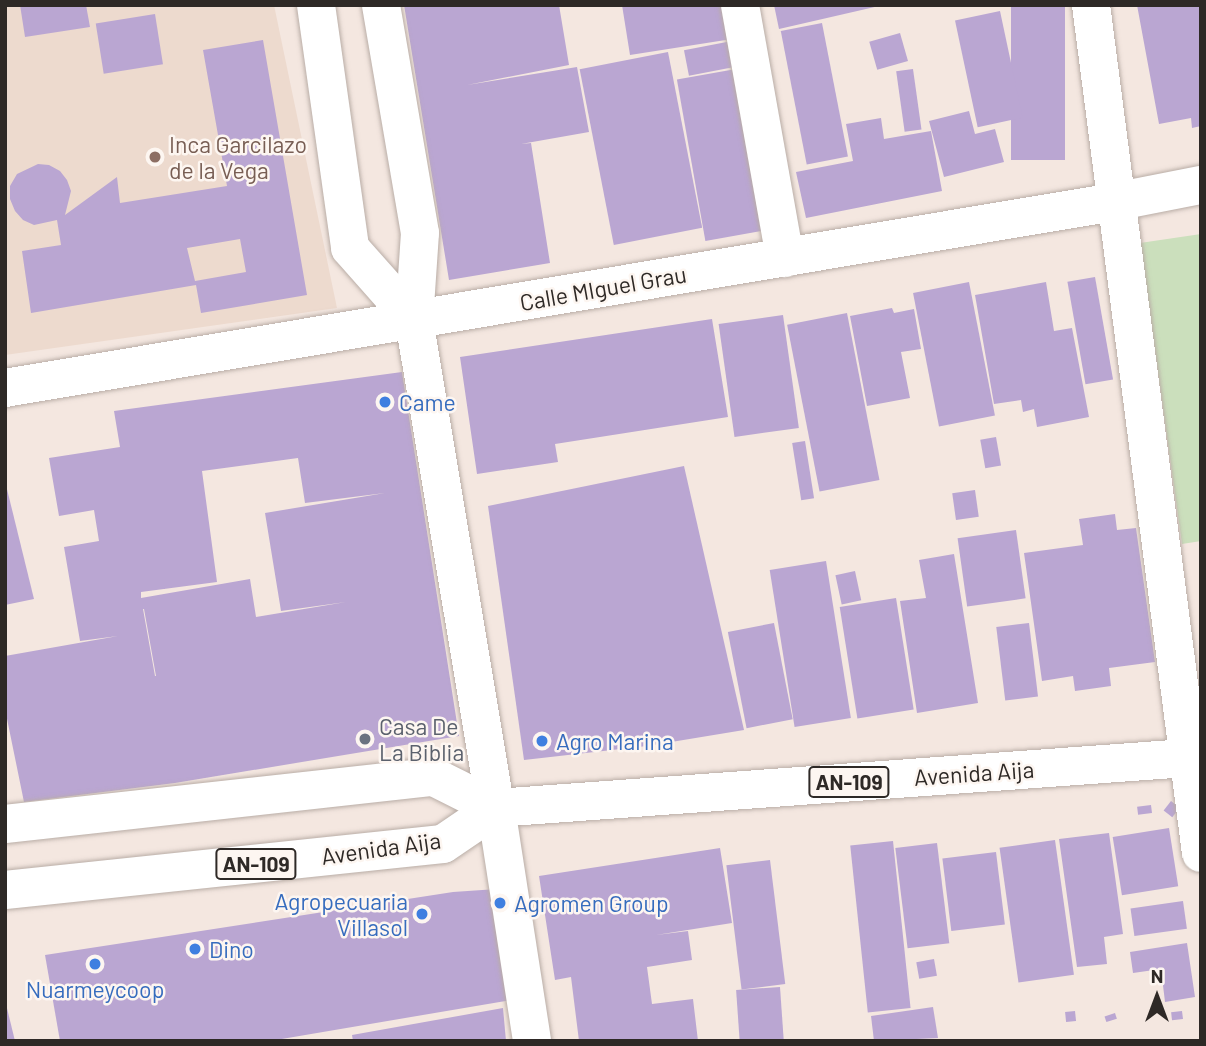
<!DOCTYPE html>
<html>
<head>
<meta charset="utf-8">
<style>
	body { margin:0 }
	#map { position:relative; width:1206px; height:1046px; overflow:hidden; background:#f4e7e0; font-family:Barlow,sans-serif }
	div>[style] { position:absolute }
	.built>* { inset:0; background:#eddace }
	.green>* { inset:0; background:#cbdfbc }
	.building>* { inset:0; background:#baa6d2; transform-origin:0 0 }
	.roads { filter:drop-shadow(0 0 2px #b9ada6) drop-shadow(0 0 2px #b9ada6) }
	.minor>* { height:38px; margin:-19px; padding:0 19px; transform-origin:19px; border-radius:19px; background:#fff }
	.major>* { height:38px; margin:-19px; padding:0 19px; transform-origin:19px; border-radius:19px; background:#fff }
	.dots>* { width:19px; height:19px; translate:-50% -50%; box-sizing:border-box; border:4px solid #fdf6f1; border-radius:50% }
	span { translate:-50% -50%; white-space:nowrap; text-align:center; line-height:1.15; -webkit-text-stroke:5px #fdf6f1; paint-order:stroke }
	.shield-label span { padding:2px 5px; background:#fdf6f1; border:2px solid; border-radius:5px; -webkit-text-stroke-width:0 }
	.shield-label { font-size:21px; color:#2e2926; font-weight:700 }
	.education-label { font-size:23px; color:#785e54 }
	.left { translate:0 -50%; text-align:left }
	.street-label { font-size:23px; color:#2e2926 }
	.shop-label { font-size:23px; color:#366cbe }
	.right { translate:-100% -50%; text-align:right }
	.worship-label { font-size:23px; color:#5b616d }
	.frame { position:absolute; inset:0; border:7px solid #2e2926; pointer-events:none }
	.north { position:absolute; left:1122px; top:962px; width:70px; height:70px; -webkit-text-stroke:5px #fdf6f1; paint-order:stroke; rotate:0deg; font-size:19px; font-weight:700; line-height:28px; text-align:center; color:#2e2926 }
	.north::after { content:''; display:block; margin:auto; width:24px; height:32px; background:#2e2926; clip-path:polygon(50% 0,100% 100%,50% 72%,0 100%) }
</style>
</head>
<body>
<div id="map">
	<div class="built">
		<div style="clip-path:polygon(5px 5px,274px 5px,337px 308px,5px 355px)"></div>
	</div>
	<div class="green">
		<div style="clip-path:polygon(1201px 234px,1201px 541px,1182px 544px,1140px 243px)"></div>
	</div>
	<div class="building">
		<div style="clip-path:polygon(20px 5px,86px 5px,90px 27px,25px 37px)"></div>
		<div style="clip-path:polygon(404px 5px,559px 5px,569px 65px,467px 85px,577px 67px,589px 132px,521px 144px,531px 143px,550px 263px,449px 280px)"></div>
		<div style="clip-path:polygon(622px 5px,727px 5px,732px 39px,630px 55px)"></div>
		<div style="clip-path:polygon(774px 5px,879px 5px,879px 6px,779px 29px)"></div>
		<div style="left:1011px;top:5px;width:54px;height:155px"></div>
		<div style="clip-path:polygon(1137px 5px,1201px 5px,1201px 126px,1192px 128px,1191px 118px,1159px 124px)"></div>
		<div style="left:1000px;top:11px;width:109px;height:46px;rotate:78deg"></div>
		<div style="left:155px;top:14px;width:51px;height:60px;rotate:81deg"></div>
		<div style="left:822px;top:23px;width:136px;height:42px;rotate:79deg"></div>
		<div style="left:900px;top:33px;width:29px;height:32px;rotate:74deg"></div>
		<div style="clip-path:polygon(evenodd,263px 40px,307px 295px,201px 313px,196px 285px,31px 313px,22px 251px,61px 245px,57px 220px,34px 225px,23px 220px,15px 211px,10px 199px,10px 186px,17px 174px,38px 164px,49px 165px,60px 171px,67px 180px,71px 191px,65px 215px,117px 177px,120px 203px,227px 186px,203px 50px,263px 40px,240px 239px,246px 272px,195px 281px,187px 248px,240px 239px)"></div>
		<div style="left:737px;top:40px;width:26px;height:54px;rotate:79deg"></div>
		<div style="left:668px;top:52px;width:179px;height:90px;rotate:79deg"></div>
		<div style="left:736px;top:69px;width:164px;height:60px;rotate:80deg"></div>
		<div style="left:913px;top:69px;width:61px;height:17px;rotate:82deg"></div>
		<div style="clip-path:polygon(969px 111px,975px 134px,995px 129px,1004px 162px,944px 177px,929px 121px)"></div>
		<div style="clip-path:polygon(881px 118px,884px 139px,931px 131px,942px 191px,806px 218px,796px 172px,853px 161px,846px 124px)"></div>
		<div style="left:1095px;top:277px;width:104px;height:28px;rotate:80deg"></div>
		<div style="left:969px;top:282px;width:136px;height:57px;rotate:79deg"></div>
		<div style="clip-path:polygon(1046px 282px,1054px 331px,1072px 328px,1089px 417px,1037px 427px,1034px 409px,1023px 412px,1021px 400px,994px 404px,975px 295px)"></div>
		<div style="clip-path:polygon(892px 308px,894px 313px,914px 309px,921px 349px,901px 352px,910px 398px,867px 406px,850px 316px)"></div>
		<div style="left:847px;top:313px;width:170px;height:61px;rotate:79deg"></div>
		<div style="left:783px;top:315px;width:114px;height:65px;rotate:82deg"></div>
		<div style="clip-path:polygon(712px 319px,728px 417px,555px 444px,558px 462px,477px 474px,460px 357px)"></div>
		<div style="clip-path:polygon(evenodd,402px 372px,459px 736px,175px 783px,24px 802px,5px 709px,5px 656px,118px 636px,80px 641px,64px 547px,99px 541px,94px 510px,59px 516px,49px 458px,120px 447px,114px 411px,402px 372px,298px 458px,305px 503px,385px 493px,265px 513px,281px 611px,346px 602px,256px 617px,250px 579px,141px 598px,141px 592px,217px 582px,202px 471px,298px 458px,402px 372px,143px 609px,144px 609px,156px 676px,155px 676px,143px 609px)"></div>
		<div style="left:996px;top:437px;width:29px;height:16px;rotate:80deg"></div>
		<div style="left:805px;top:441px;width:58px;height:13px;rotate:81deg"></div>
		<div style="clip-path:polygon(684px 466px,744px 730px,647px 746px,524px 760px,488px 506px)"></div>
		<div style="clip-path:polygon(5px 481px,34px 599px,5px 605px)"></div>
		<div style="left:975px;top:490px;width:27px;height:23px;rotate:82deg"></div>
		<div style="clip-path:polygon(1115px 514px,1117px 530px,1136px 528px,1155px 662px,1109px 668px,1111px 686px,1075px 691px,1073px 676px,1042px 681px,1024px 553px,1083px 545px,1079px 519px)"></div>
		<div style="left:1016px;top:530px;width:69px;height:59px;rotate:82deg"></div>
		<div style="clip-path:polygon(954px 554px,978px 703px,917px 713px,900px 601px,926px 598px,919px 560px)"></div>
		<div style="left:826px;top:561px;width:159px;height:57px;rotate:81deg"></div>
		<div style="left:855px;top:571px;width:30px;height:20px;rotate:78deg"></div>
		<div style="left:896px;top:598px;width:113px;height:57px;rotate:81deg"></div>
		<div style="left:774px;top:623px;width:98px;height:47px;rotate:79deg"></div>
		<div style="left:1029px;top:623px;width:74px;height:33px;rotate:83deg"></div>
		<div style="left:1171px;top:801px;width:11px;height:12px;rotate:38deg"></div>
		<div style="left:1151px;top:805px;width:8px;height:14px;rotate:83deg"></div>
		<div style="left:1169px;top:828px;width:59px;height:57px;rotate:81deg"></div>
		<div style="clip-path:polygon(1109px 833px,1123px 934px,1104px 937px,1107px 964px,1077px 967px,1059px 839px)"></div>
		<div style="left:1055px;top:840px;width:136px;height:56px;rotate:82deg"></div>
		<div style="left:893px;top:841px;width:168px;height:43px;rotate:84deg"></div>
		<div style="left:937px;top:843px;width:101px;height:42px;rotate:83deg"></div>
		<div style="clip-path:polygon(720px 848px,732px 923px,656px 935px,688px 931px,692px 960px,647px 967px,652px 1004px,693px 999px,698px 1041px,579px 1041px,571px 977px,555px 980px,539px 876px)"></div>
		<div style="left:996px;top:852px;width:73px;height:54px;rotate:83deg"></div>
		<div style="left:770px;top:860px;width:125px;height:44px;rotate:83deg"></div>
		<div style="clip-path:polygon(497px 889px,511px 1000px,270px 1041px,60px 1041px,45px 955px,453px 892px)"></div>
		<div style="left:1183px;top:901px;width:28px;height:53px;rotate:82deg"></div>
		<div style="clip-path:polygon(1187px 943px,1195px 997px,1165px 1002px,1161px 969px,1133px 973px,1130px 952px)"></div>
		<div style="left:934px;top:959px;width:17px;height:18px;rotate:80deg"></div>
		<div style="left:780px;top:987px;width:54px;height:44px;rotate:86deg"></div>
		<div style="clip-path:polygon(5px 1004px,6px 1004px,15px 1041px,5px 1041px)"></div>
		<div style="clip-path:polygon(933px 1007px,938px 1038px,874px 1041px,871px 1016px)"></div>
		<div style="clip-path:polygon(503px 1008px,506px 1041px,353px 1041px,352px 1035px)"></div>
		<div style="left:1075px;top:1011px;width:10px;height:10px;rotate:84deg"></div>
		<div style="left:1182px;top:1011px;width:8px;height:11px;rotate:83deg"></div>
		<div style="left:1115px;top:1013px;width:6px;height:11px;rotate:72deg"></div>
	</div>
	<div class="roads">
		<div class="minor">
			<div style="left:740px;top:5px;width:257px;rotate:79.9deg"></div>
			<div style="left:1091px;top:5px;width:855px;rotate:82.61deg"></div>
			<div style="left:5px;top:388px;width:1124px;rotate:-9.52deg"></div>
			<div style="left:1114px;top:202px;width:89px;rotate:-11.1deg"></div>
			<div style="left:496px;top:808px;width:236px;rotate:81.2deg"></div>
		</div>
		<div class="major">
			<div style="left:316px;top:5px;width:245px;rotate:82deg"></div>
			<div style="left:350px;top:248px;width:96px;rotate:48.4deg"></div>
			<div style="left:381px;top:5px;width:231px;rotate:80.3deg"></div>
			<div style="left:420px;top:233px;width:87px;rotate:93.9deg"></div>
			<div style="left:414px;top:320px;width:495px;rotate:80.5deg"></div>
			<div style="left:5px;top:824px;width:432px;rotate:-6.3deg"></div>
			<div style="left:434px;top:777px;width:69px;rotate:26.6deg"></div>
			<div style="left:5px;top:890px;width:440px;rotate:-6deg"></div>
			<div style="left:443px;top:844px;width:64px;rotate:-34.2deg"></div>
			<div style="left:496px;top:808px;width:707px;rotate:-4.14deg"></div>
		</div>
	</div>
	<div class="dots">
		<div style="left:155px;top:157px;background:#8d6e63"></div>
		<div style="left:385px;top:402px;background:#3f7fe0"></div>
		<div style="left:365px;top:739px;background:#6b7280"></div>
		<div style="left:542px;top:741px;background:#3f7fe0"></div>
		<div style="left:500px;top:903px;background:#3f7fe0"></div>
		<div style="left:422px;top:914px;background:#3f7fe0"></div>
		<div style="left:195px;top:949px;background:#3f7fe0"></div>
		<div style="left:95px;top:964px;background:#3f7fe0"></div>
	</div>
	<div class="shield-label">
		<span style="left:849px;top:782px">AN-109</span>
		<span style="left:256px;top:864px">AN-109</span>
	</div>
	<div class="education-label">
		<span class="left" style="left:169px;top:157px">Inca Garcilazo<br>de la Vega</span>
	</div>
	<div class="street-label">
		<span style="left:603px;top:288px;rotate:-10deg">Calle MIguel Grau</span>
		<span style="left:974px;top:773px;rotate:-4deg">Avenida Aija</span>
		<span style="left:381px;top:848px;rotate:-8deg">Avenida Aija</span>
	</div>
	<div class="shop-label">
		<span class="left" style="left:399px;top:402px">Came</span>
		<span class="left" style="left:556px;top:741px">Agro Marina</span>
		<span class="right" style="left:408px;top:914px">Agropecuaria<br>Villasol</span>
		<span class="left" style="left:514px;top:903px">Agromen Group</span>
		<span class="left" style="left:209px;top:949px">Dino</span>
		<span style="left:95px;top:989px">Nuarmeycoop</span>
	</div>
	<div class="worship-label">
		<span class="left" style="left:379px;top:739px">Casa De<br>La Biblia</span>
	</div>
	<div class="frame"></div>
	<div class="north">N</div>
</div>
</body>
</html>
